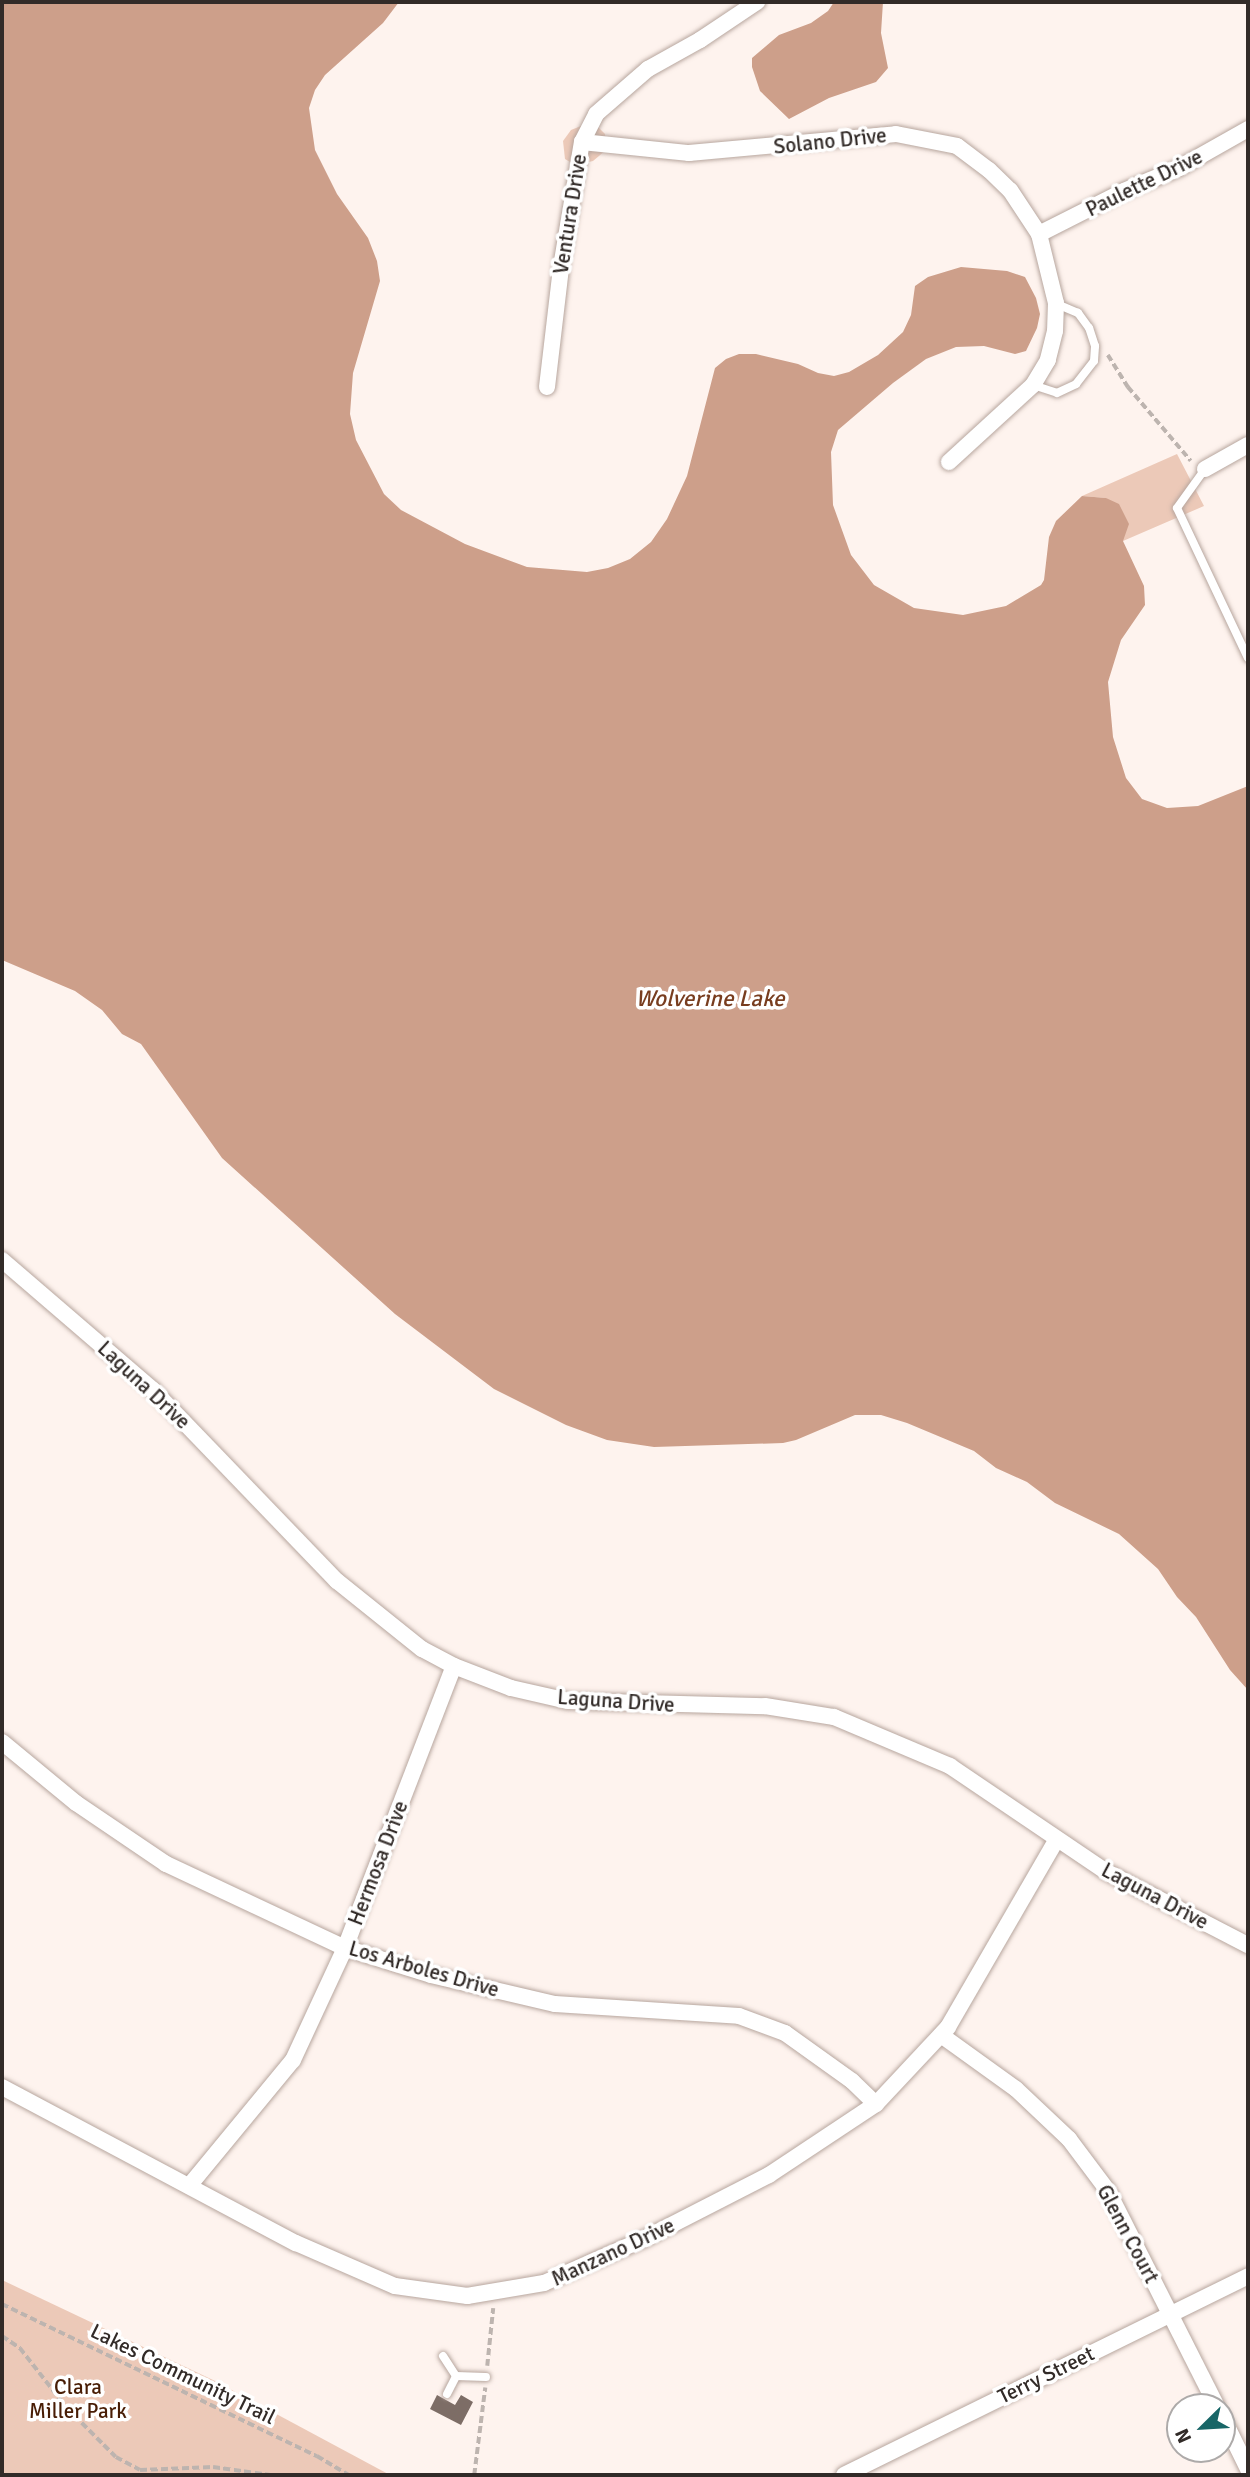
<!DOCTYPE html>
<html>
<head>
<meta charset="utf-8">
<style>
	body { margin:0 }
	#map { position:relative; width:1250px; height:2477px; overflow:hidden; background:#fef3ee; font-family:Signika,sans-serif }
	div>[style] { position:absolute }
	.green>* { inset:0; background:#ecc9b8 }
	.water>* { inset:0; background:#cd9f8a }
	.building>* { inset:0; background:#7d6d66 }
	.path>* { height:3.5px; margin-top:-1.75px; transform-origin:0; background:repeating-linear-gradient(90deg,#bdb4af 0 7px,transparent 0 10.5px) }
	.roads { filter:drop-shadow(0 0 2px #b7a69e) drop-shadow(0 0 2px #b7a69e) }
	.lane>* { height:8px; margin:-4px; padding:0 4px; transform-origin:4px; border-radius:4px; background:#fff }
	.street>* { height:16px; margin:-8px; padding:0 8px; transform-origin:8px; border-radius:8px; background:#fff }
	span { translate:-50% -50%; white-space:nowrap; text-align:center; line-height:1.15; -webkit-text-stroke:7px #fff; paint-order:stroke }
	.street-label { font-size:21px; color:#322b28 }
	.park-label { font-size:21px; color:#481d05 }
	.water-label { font-size:23px; color:#783d1f; font-style:italic }
	.frame { position:absolute; inset:0; border:4px solid #322b28; pointer-events:none }
	.north { position:absolute; left:1166px; top:2393px; width:70px; height:70px; box-sizing:border-box; background:#fff; border:2px solid #adaaa9; border-radius:50%; rotate:246deg; font-size:19px; font-weight:700; line-height:28px; text-align:center; color:#322b28 }
	.north::after { content:''; display:block; margin:auto; width:24px; height:32px; background:#186667; clip-path:polygon(50% 0,100% 100%,50% 72%,0 100%) }
</style>
</head>
<body>
<div id="map">
	<div class="green">
		<div style="clip-path:polygon(581px 126px,598px 127px,605px 134px,606px 150px,593px 161px,575px 165px,565px 159px,563px 141px,571px 130px)"></div>
		<div style="clip-path:polygon(1177px 454px,1204px 506px,1123px 541px,1106px 498px,1082px 496px)"></div>
		<div style="clip-path:polygon(2px 2280px,213px 2380px,390px 2475px,2px 2475px)"></div>
	</div>
	<div class="water">
		<div style="clip-path:polygon(2px 2px,399px 2px,383px 23px,325px 75px,315px 90px,309px 108px,315px 150px,337px 194px,368px 238px,377px 261px,380px 281px,353px 373px,350px 414px,356px 440px,384px 494px,401px 510px,465px 544px,527px 567px,587px 572px,608px 568px,630px 559px,651px 542px,667px 519px,687px 476px,715px 368px,726px 359px,739px 354px,756px 354px,798px 364px,818px 373px,834px 376px,849px 372px,878px 355px,903px 332px,911px 315px,915px 286px,928px 277px,961px 267px,1007px 271px,1025px 277px,1036px 298px,1040px 314px,1037px 328px,1026px 351px,1015px 354px,984px 346px,956px 347px,926px 359px,893px 383px,838px 430px,831px 452px,833px 505px,851px 555px,874px 585px,914px 608px,963px 615px,1006px 606px,1041px 585px,1044px 580px,1049px 537px,1056px 521px,1082px 496px,1106px 498px,1119px 504px,1129px 524px,1123px 541px,1144px 586px,1145px 605px,1121px 640px,1108px 682px,1113px 737px,1126px 778px,1142px 799px,1167px 808px,1198px 806px,1248px 786px,1248px 1690px,1230px 1670px,1196px 1617px,1177px 1597px,1158px 1569px,1119px 1534px,1055px 1503px,1027px 1482px,996px 1468px,974px 1451px,907px 1423px,881px 1415px,855px 1415px,796px 1440px,783px 1443px,654px 1447px,607px 1440px,566px 1425px,494px 1389px,395px 1314px,222px 1158px,141px 1044px,122px 1034px,102px 1010px,75px 991px,2px 960px)"></div>
		<div style="clip-path:polygon(834px 2px,883px 2px,881px 33px,888px 68px,876px 82px,829px 98px,789px 119px,760px 91px,752px 67px,752px 58px,779px 35px,811px 23px,828px 11px)"></div>
	</div>
	<div class="building">
		<div style="clip-path:polygon(437px 2395px,455px 2405px,461px 2395px,473px 2402px,461px 2425px,430px 2409px)"></div>
	</div>
	<div class="path">
		<div style="left:1108px;top:355px;width:38px;rotate:58deg"></div>
		<div style="left:1128px;top:387px;width:97px;rotate:49.6deg"></div>
		<div style="left:2px;top:2304px;width:350px;rotate:25.8deg"></div>
		<div style="left:317px;top:2456px;width:37px;rotate:31deg"></div>
		<div style="left:2px;top:2336px;width:22px;rotate:34deg"></div>
		<div style="left:20px;top:2348px;width:76px;rotate:51.9deg"></div>
		<div style="left:67px;top:2408px;width:69px;rotate:45deg"></div>
		<div style="left:116px;top:2457px;width:27px;rotate:28deg"></div>
		<div style="left:140px;top:2470px;width:73px;rotate:-2.4deg"></div>
		<div style="left:213px;top:2467px;width:58px;rotate:8deg"></div>
		<div style="left:487px;top:2366px;width:58px;rotate:-84.1deg"></div>
		<div style="left:474px;top:2475px;width:88px;rotate:-82.8deg"></div>
	</div>
	<div class="roads">
		<div class="lane">
			<div style="left:1033px;top:385px;width:25px;rotate:18deg"></div>
			<div style="left:1057px;top:393px;width:21px;rotate:-25deg"></div>
			<div style="left:1076px;top:384px;width:29px;rotate:-52deg"></div>
			<div style="left:1094px;top:361px;width:15px;rotate:-86deg"></div>
			<div style="left:1095px;top:346px;width:19px;rotate:-108deg"></div>
			<div style="left:1089px;top:328px;width:19px;rotate:-126deg"></div>
			<div style="left:1078px;top:313px;width:23px;rotate:-157deg"></div>
			<div style="left:1205px;top:469px;width:48px;rotate:125.7deg"></div>
			<div style="left:1177px;top:508px;width:166px;rotate:64.7deg"></div>
			<div style="left:443px;top:2356px;width:24px;rotate:57deg"></div>
			<div style="left:456px;top:2376px;width:30px;rotate:2deg"></div>
			<div style="left:447px;top:2394px;width:20px;rotate:-63deg"></div>
		</div>
		<div class="street">
			<div style="left:582px;top:142px;width:108px;rotate:5.9deg"></div>
			<div style="left:689px;top:153px;width:208px;rotate:-5.2deg"></div>
			<div style="left:896px;top:134px;width:62px;rotate:11.1deg"></div>
			<div style="left:957px;top:146px;width:40px;rotate:37deg"></div>
			<div style="left:989px;top:170px;width:29px;rotate:44deg"></div>
			<div style="left:1010px;top:190px;width:53px;rotate:56.6deg"></div>
			<div style="left:1039px;top:234px;width:71px;rotate:76.2deg"></div>
			<div style="left:1056px;top:303px;width:28px;rotate:92deg"></div>
			<div style="left:1055px;top:331px;width:30px;rotate:104deg"></div>
			<div style="left:1048px;top:360px;width:29px;rotate:121deg"></div>
			<div style="left:1033px;top:385px;width:114px;rotate:137.5deg"></div>
			<div style="left:1039px;top:234px;width:95px;rotate:-26.8deg"></div>
			<div style="left:1124px;top:191px;width:60px;rotate:-22.7deg"></div>
			<div style="left:1179px;top:168px;width:79px;rotate:-29.5deg"></div>
			<div style="left:547px;top:387px;width:121px;rotate:-83.3deg"></div>
			<div style="left:561px;top:267px;width:127px;rotate:-80.5deg"></div>
			<div style="left:582px;top:142px;width:31px;rotate:-63deg"></div>
			<div style="left:596px;top:114px;width:69px;rotate:-40.9deg"></div>
			<div style="left:648px;top:69px;width:60px;rotate:-29.1deg"></div>
			<div style="left:700px;top:40px;width:69px;rotate:-33.7deg"></div>
			<div style="left:1205px;top:469px;width:49px;rotate:-29.2deg"></div>
			<div style="left:2px;top:1260px;width:199px;rotate:40.7deg"></div>
			<div style="left:153px;top:1390px;width:265px;rotate:46.1deg"></div>
			<div style="left:337px;top:1581px;width:109px;rotate:38.7deg"></div>
			<div style="left:422px;top:1649px;width:36px;rotate:28deg"></div>
			<div style="left:454px;top:1666px;width:61px;rotate:21.1deg"></div>
			<div style="left:511px;top:1688px;width:58px;rotate:12.8deg"></div>
			<div style="left:568px;top:1701px;width:197px;rotate:1.5deg"></div>
			<div style="left:765px;top:1706px;width:70px;rotate:9.1deg"></div>
			<div style="left:834px;top:1717px;width:126px;rotate:22.9deg"></div>
			<div style="left:950px;top:1766px;width:187px;rotate:34.1deg"></div>
			<div style="left:1105px;top:1871px;width:161px;rotate:27.4deg"></div>
			<div style="left:2px;top:1742px;width:96px;rotate:39.5deg"></div>
			<div style="left:76px;top:1803px;width:109px;rotate:34.1deg"></div>
			<div style="left:166px;top:1864px;width:198px;rotate:25.1deg"></div>
			<div style="left:345px;top:1948px;width:90px;rotate:17.4deg"></div>
			<div style="left:431px;top:1975px;width:127px;rotate:13.2deg"></div>
			<div style="left:555px;top:2004px;width:184px;rotate:3.7deg"></div>
			<div style="left:739px;top:2016px;width:49px;rotate:20.3deg"></div>
			<div style="left:785px;top:2033px;width:82px;rotate:35.6deg"></div>
			<div style="left:852px;top:2081px;width:33px;rotate:44deg"></div>
			<div style="left:941px;top:2035px;width:92px;rotate:35.8deg"></div>
			<div style="left:1016px;top:2089px;width:73px;rotate:43.3deg"></div>
			<div style="left:1069px;top:2139px;width:65px;rotate:53.1deg"></div>
			<div style="left:1108px;top:2191px;width:242px;rotate:63.2deg"></div>
			<div style="left:2px;top:2087px;width:333px;rotate:28deg"></div>
			<div style="left:296px;top:2243px;width:108px;rotate:23.5deg"></div>
			<div style="left:395px;top:2286px;width:73px;rotate:7.9deg"></div>
			<div style="left:467px;top:2296px;width:78px;rotate:-9.6deg"></div>
			<div style="left:544px;top:2283px;width:111px;rotate:-23.8deg"></div>
			<div style="left:646px;top:2238px;width:138px;rotate:-27.1deg"></div>
			<div style="left:769px;top:2175px;width:128px;rotate:-33.6deg"></div>
			<div style="left:876px;top:2104px;width:105px;rotate:-46.9deg"></div>
			<div style="left:948px;top:2027px;width:217px;rotate:-59.9deg"></div>
			<div style="left:189px;top:2186px;width:163px;rotate:-50.5deg"></div>
			<div style="left:293px;top:2060px;width:123px;rotate:-65.1deg"></div>
			<div style="left:345px;top:1948px;width:302px;rotate:-68.9deg"></div>
			<div style="left:1222px;top:2416px;width:59px;rotate:63.9deg"></div>
			<div style="left:844px;top:2475px;width:450px;rotate:-26.2deg"></div>
		</div>
	</div>
	<div class="street-label">
		<span style="left:830px;top:141px;rotate:-6deg">Solano Drive</span>
		<span style="left:1144px;top:183px;rotate:-26deg">Paulette Drive</span>
		<span style="left:570px;top:214px;rotate:-81deg">Ventura Drive</span>
		<span style="left:144px;top:1385px;rotate:43deg">Laguna Drive</span>
		<span style="left:616px;top:1701px;rotate:4deg">Laguna Drive</span>
		<span style="left:378px;top:1863px;rotate:-69deg">Hermosa Drive</span>
		<span style="left:1155px;top:1896px;rotate:28deg">Laguna Drive</span>
		<span style="left:424px;top:1969px;rotate:16deg">Los Arboles Drive</span>
		<span style="left:1128px;top:2234px;rotate:62deg">Glenn Court</span>
		<span style="left:613px;top:2252px;rotate:-25deg">Manzano Drive</span>
		<span style="left:183px;top:2374px;rotate:26deg">Lakes Community Trail</span>
		<span style="left:1046px;top:2375px;rotate:-26deg">Terry Street</span>
	</div>
	<div class="park-label">
		<span style="left:78px;top:2399px">Clara<br>Miller Park</span>
	</div>
	<div class="water-label">
		<span style="left:710px;top:999px">Wolverine Lake</span>
	</div>
	<div class="frame"></div>
	<div class="north">N</div>
</div>
</body>
</html>
